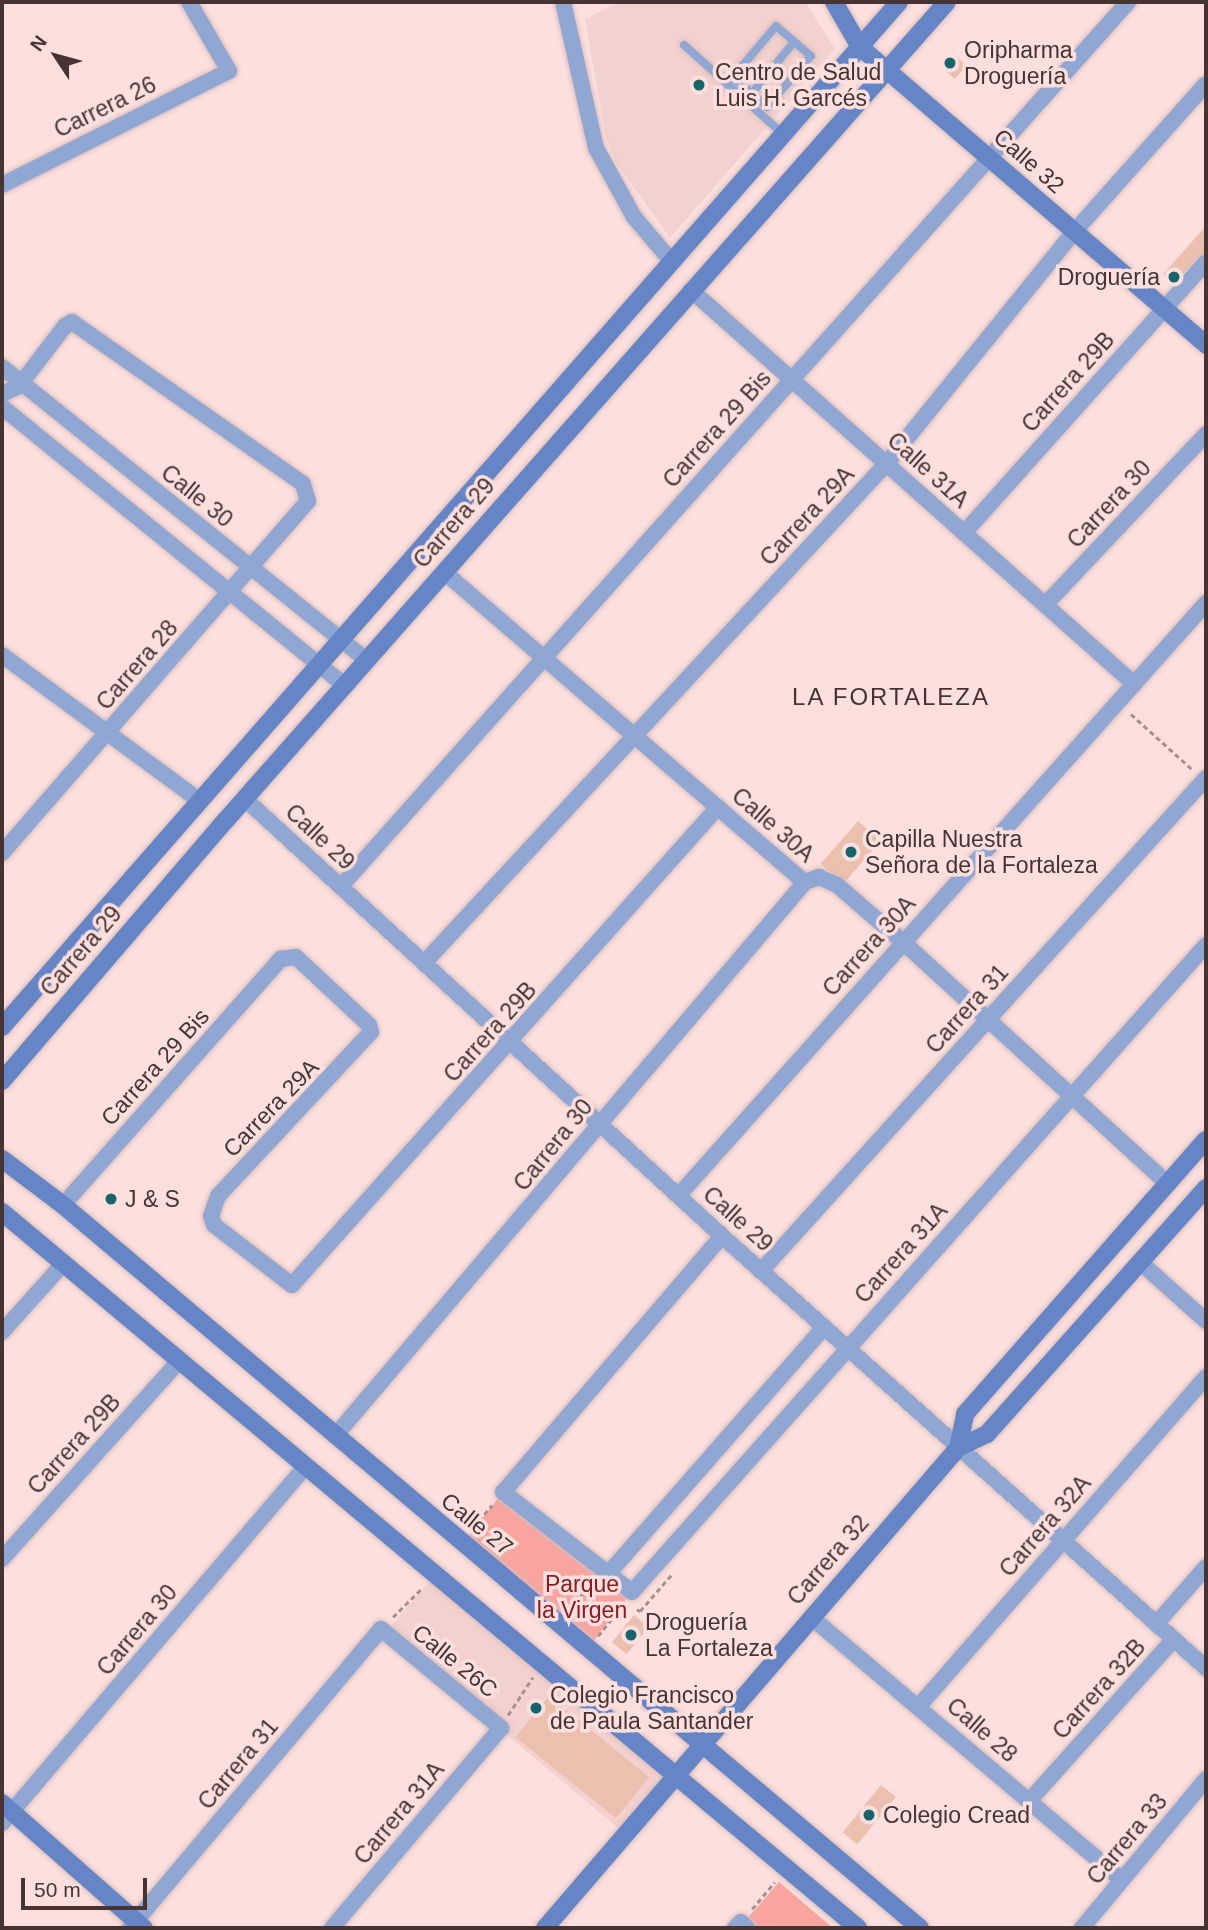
<!DOCTYPE html>
<html>
<head>
<meta charset="utf-8">
<style>
	body { margin:0 }
	#map { position:relative; width:1208px; height:1930px; overflow:hidden; background:#fde0de; font-family:Arial,sans-serif }
	div>[style] { position:absolute }
	.built>* { inset:0; background:#f3d1ce; transform-origin:0 0 }
	.green>* { inset:0; background:#f8a49f; transform-origin:0 0 }
	.building>* { inset:0; background:#ebc0af; transform-origin:0 0 }
	.path>* { height:2.5px; margin-top:-1.25px; transform-origin:0; background:repeating-linear-gradient(90deg,#a68f8d 0 5px,transparent 0 8.5px) }
	.roads { filter:drop-shadow(0 0 2px #d8bebc) drop-shadow(0 0 2px #d8bebc) }
	.lane>* { height:8px; margin:-4px; padding:0 4px; transform-origin:4px; border-radius:4px; background:#90a6d3 }
	.street>* { height:16px; margin:-8px; padding:0 8px; transform-origin:8px; border-radius:8px; background:#90a6d3 }
	.secondary>* { height:18px; margin:-9px; padding:0 9px; transform-origin:9px; border-radius:9px; background:#6585c6 }
	.dots>* { width:19px; height:19px; translate:-50% -50%; box-sizing:border-box; border:4px solid #fde0de; border-radius:50% }
	span { translate:-50% -50%; white-space:nowrap; text-align:center; line-height:1.15; -webkit-text-stroke:7px #fde0de; paint-order:stroke }
	.poi-label { font-size:23px; color:#463432 }
	.left { translate:0 -50%; text-align:left }
	.right { translate:-100% -50%; text-align:right }
	.street-label { font-size:23px; color:#463432 }
	.park-label { font-size:23px; color:#8c1b22 }
	.neighbourhood-label { font-size:24px; color:#463432; letter-spacing:2px }
	.frame { position:absolute; inset:0; border:4px solid #463432; pointer-events:none }
	.north { position:absolute; left:21px; top:21px; width:70px; height:70px; -webkit-text-stroke:5px #fde0de; paint-order:stroke; rotate:306deg; font-size:19px; font-weight:700; line-height:28px; text-align:center; color:#463432 }
	.north::after { content:''; display:block; margin:auto; width:24px; height:32px; background:#463432; clip-path:polygon(50% 0,100% 100%,50% 72%,0 100%) }
	.scale { position:absolute; left:21px; top:1878px; width:126px; height:32px; box-sizing:border-box; border:4px solid #463432; border-top:0; padding-left:9px; font-size:21px; line-height:24px; white-space:nowrap; color:#463432; -webkit-text-stroke:5px #fde0de; paint-order:stroke }
</style>
</head>
<body>
<div id="map">
	<div class="built">
		<div style="clip-path:polygon(620px 2px,805px 2px,835px 49px,670px 238px,616px 162px,606px 138px,585px 19px)"></div>
		<div style="left:435px;top:1574px;width:313px;height:77px;rotate:40deg"></div>
	</div>
	<div class="green">
		<div style="left:503px;top:1492px;width:163px;height:66px;rotate:38deg"></div>
		<div style="clip-path:polygon(779px 1882px,833px 1928px,752px 1928px,745px 1921px)"></div>
	</div>
	<div class="building">
		<div style="left:953px;top:53px;width:19px;height:18px;rotate:43deg"></div>
		<div style="clip-path:polygon(1206px 226px,1206px 252px,1173px 283px,1163px 274px)"></div>
		<div style="left:858px;top:821px;width:30px;height:57px;rotate:41deg"></div>
		<div style="left:634px;top:1615px;width:19px;height:35px;rotate:39deg"></div>
		<div style="left:549px;top:1696px;width:129px;height:53px;rotate:39deg"></div>
		<div style="left:881px;top:1785px;width:19px;height:61px;rotate:39deg"></div>
	</div>
	<div class="path">
		<div style="left:1131px;top:714px;width:84px;rotate:42.1deg"></div>
		<div style="left:473px;top:1527px;width:29px;rotate:-49deg"></div>
		<div style="left:637px;top:1609px;width:4px;rotate:34deg"></div>
		<div style="left:640px;top:1611px;width:49px;rotate:-49.1deg"></div>
		<div style="left:569px;top:1611px;width:36px;rotate:-51deg"></div>
		<div style="left:393px;top:1617px;width:42px;rotate:-45deg"></div>
		<div style="left:598px;top:1636px;width:38px;rotate:-51deg"></div>
		<div style="left:508px;top:1715px;width:45px;rotate:-56.7deg"></div>
		<div style="left:752px;top:1909px;width:35px;rotate:-50deg"></div>
	</div>
	<div class="roads">
		<div class="lane">
			<div style="left:684px;top:45px;width:133px;rotate:42deg"></div>
			<div style="left:727px;top:84px;width:76px;rotate:-49.8deg"></div>
			<div style="left:776px;top:26px;width:46px;rotate:40.6deg"></div>
			<div style="left:811px;top:56px;width:67px;rotate:130.8deg"></div>
			<div style="left:767px;top:107px;width:45px;rotate:-138.6deg"></div>
			<div style="left:752px;top:93px;width:66px;rotate:-50.5deg"></div>
		</div>
		<div class="street">
			<div style="left:563px;top:2px;width:150px;rotate:77.3deg"></div>
			<div style="left:596px;top:148px;width:79px;rotate:61.2deg"></div>
			<div style="left:634px;top:217px;width:59px;rotate:49.8deg"></div>
			<div style="left:2px;top:185px;width:254px;rotate:-26.7deg"></div>
			<div style="left:229px;top:71px;width:80px;rotate:-120.1deg"></div>
			<div style="left:691px;top:290px;width:593px;rotate:41.65deg"></div>
			<div style="left:2px;top:367px;width:467px;rotate:38.8deg"></div>
			<div style="left:2px;top:394px;width:19px;rotate:-25deg"></div>
			<div style="left:19px;top:386px;width:76px;rotate:-52.5deg"></div>
			<div style="left:65px;top:326px;width:8px;rotate:-30deg"></div>
			<div style="left:72px;top:322px;width:282px;rotate:35deg"></div>
			<div style="left:303px;top:484px;width:18px;rotate:74deg"></div>
			<div style="left:308px;top:501px;width:466px;rotate:131deg"></div>
			<div style="left:2px;top:407px;width:441px;rotate:39.1deg"></div>
			<div style="left:964px;top:533px;width:363px;rotate:-48.2deg"></div>
			<div style="left:444px;top:572px;width:476px;rotate:40.7deg"></div>
			<div style="left:1045px;top:605px;width:235px;rotate:-46.7deg"></div>
			<div style="left:2px;top:655px;width:246px;rotate:36.4deg"></div>
			<div style="left:245px;top:799px;width:647px;rotate:42.49deg"></div>
			<div style="left:722px;top:1236px;width:649px;rotate:41.75deg"></div>
			<div style="left:341px;top:886px;width:1184px;rotate:-48.32deg"></div>
			<div style="left:424px;top:963px;width:680px;rotate:-47.2deg"></div>
			<div style="left:886px;top:464px;width:299px;rotate:-51deg"></div>
			<div style="left:1074px;top:232px;width:198px;rotate:-48.3deg"></div>
			<div style="left:679px;top:1195px;width:793px;rotate:-48.32deg"></div>
			<div style="left:63px;top:1205px;width:329px;rotate:-48.5deg"></div>
			<div style="left:281px;top:959px;width:15px;rotate:-8deg"></div>
			<div style="left:296px;top:957px;width:100px;rotate:43deg"></div>
			<div style="left:369px;top:1025px;width:7px;rotate:74deg"></div>
			<div style="left:371px;top:1032px;width:224px;rotate:133deg"></div>
			<div style="left:218px;top:1196px;width:21px;rotate:109deg"></div>
			<div style="left:211px;top:1216px;width:9px;rotate:72deg"></div>
			<div style="left:214px;top:1225px;width:98px;rotate:37.6deg"></div>
			<div style="left:292px;top:1285px;width:640px;rotate:-48.29deg"></div>
			<div style="left:722px;top:1236px;width:337px;rotate:130.5deg"></div>
			<div style="left:503px;top:1492px;width:163px;rotate:37.8deg"></div>
			<div style="left:632px;top:1592px;width:865px;rotate:-48.42deg"></div>
			<div style="left:1140px;top:1262px;width:89px;rotate:41.8deg"></div>
			<div style="left:761px;top:1271px;width:664px;rotate:-47.93deg"></div>
			<div style="left:2px;top:1332px;width:93px;rotate:-48.1deg"></div>
			<div style="left:335px;top:1436px;width:727px;rotate:-49.69deg"></div>
			<div style="left:805px;top:882px;width:15px;rotate:-20deg"></div>
			<div style="left:819px;top:877px;width:20px;rotate:24deg"></div>
			<div style="left:837px;top:885px;width:87px;rotate:40.8deg"></div>
			<div style="left:903px;top:942px;width:357px;rotate:42.4deg"></div>
			<div style="left:2px;top:1559px;width:267px;rotate:-48.2deg"></div>
			<div style="left:608px;top:1574px;width:328px;rotate:-48.8deg"></div>
			<div style="left:811px;top:1617px;width:407px;rotate:40.2deg"></div>
			<div style="left:1156px;top:1624px;width:76px;rotate:-48.7deg"></div>
			<div style="left:919px;top:1706px;width:437px;rotate:-48.9deg"></div>
			<div style="left:1030px;top:1800px;width:216px;rotate:-48.2deg"></div>
			<div style="left:2px;top:1823px;width:469px;rotate:-49.6deg"></div>
			<div style="left:130px;top:1928px;width:390px;rotate:-50deg"></div>
			<div style="left:381px;top:1629px;width:156px;rotate:39.5deg"></div>
			<div style="left:501px;top:1728px;width:262px;rotate:130.2deg"></div>
			<div style="left:735px;top:1928px;width:8px;rotate:-45deg"></div>
			<div style="left:741px;top:1922px;width:8px;rotate:45deg"></div>
			<div style="left:1082px;top:1928px;width:194px;rotate:-50.2deg"></div>
		</div>
		<div class="secondary">
			<div style="left:834px;top:2px;width:52px;rotate:60deg"></div>
			<div style="left:860px;top:47px;width:457px;rotate:40.7deg"></div>
			<div style="left:2px;top:1027px;width:1362px;rotate:-48.81deg"></div>
			<div style="left:2px;top:1081px;width:344px;rotate:-49.4deg"></div>
			<div style="left:226px;top:820px;width:1090px;rotate:-48.61deg"></div>
			<div style="left:2px;top:1159px;width:76px;rotate:37deg"></div>
			<div style="left:63px;top:1205px;width:1121px;rotate:40.15deg"></div>
			<div style="left:2px;top:1212px;width:1116px;rotate:39.91deg"></div>
			<div style="left:958px;top:1448px;width:35px;rotate:-78deg"></div>
			<div style="left:965px;top:1414px;width:365px;rotate:-48.7deg"></div>
			<div style="left:2px;top:1803px;width:189px;rotate:41.4deg"></div>
			<div style="left:545px;top:1928px;width:633px;rotate:-49.29deg"></div>
			<div style="left:958px;top:1448px;width:32px;rotate:-26deg"></div>
			<div style="left:987px;top:1434px;width:329px;rotate:-48.3deg"></div>
		</div>
	</div>
	<div class="dots">
		<div style="left:950px;top:63px;background:#17656c"></div>
		<div style="left:699px;top:85px;background:#17656c"></div>
		<div style="left:1174px;top:277px;background:#17656c"></div>
		<div style="left:851px;top:852px;background:#17656c"></div>
		<div style="left:111px;top:1199px;background:#17656c"></div>
		<div style="left:631px;top:1635px;background:#17656c"></div>
		<div style="left:536px;top:1708px;background:#17656c"></div>
		<div style="left:869px;top:1815px;background:#17656c"></div>
	</div>
	<div class="poi-label">
		<span class="left" style="left:964px;top:63px">Oripharma<br>Droguería</span>
		<span class="left" style="left:715px;top:85px">Centro de Salud<br>Luis H. Garcés</span>
		<span class="right" style="left:1160px;top:277px">Droguería</span>
		<span class="left" style="left:865px;top:852px">Capilla Nuestra<br>Señora de la Fortaleza</span>
		<span class="left" style="left:125px;top:1199px">J &amp; S</span>
		<span class="left" style="left:645px;top:1635px">Droguería<br>La Fortaleza</span>
		<span class="left" style="left:550px;top:1708px">Colegio Francisco<br>de Paula Santander</span>
		<span class="left" style="left:883px;top:1815px">Colegio Cread</span>
	</div>
	<div class="street-label">
		<span style="left:105px;top:107px;rotate:-26deg">Carrera 26</span>
		<span style="left:1029px;top:161px;rotate:41deg">Calle 32</span>
		<span style="left:1068px;top:382px;rotate:-48deg">Carrera 29B</span>
		<span style="left:717px;top:429px;rotate:-48deg">Carrera 29 Bis</span>
		<span style="left:928px;top:470px;rotate:42deg">Calle 31A</span>
		<span style="left:197px;top:496px;rotate:39deg">Calle 30</span>
		<span style="left:1109px;top:504px;rotate:-47deg">Carrera 30</span>
		<span style="left:807px;top:516px;rotate:-47deg">Carrera 29A</span>
		<span style="left:454px;top:523px;rotate:-49deg">Carrera 29</span>
		<span style="left:137px;top:665px;rotate:-49deg">Carrera 28</span>
		<span style="left:773px;top:825px;rotate:41deg">Calle 30A</span>
		<span style="left:320px;top:837px;rotate:43deg">Calle 29</span>
		<span style="left:869px;top:946px;rotate:-48deg">Carrera 30A</span>
		<span style="left:81px;top:951px;rotate:-49deg">Carrera 29</span>
		<span style="left:967px;top:1009px;rotate:-48deg">Carrera 31</span>
		<span style="left:490px;top:1032px;rotate:-48deg">Carrera 29B</span>
		<span style="left:155px;top:1067px;rotate:-48deg">Carrera 29 Bis</span>
		<span style="left:271px;top:1108px;rotate:-46deg">Carrera 29A</span>
		<span style="left:553px;top:1145px;rotate:-51deg">Carrera 30</span>
		<span style="left:738px;top:1219px;rotate:42deg">Calle 29</span>
		<span style="left:901px;top:1253px;rotate:-48deg">Carrera 31A</span>
		<span style="left:74px;top:1444px;rotate:-48deg">Carrera 29B</span>
		<span style="left:477px;top:1524px;rotate:39deg">Calle 27</span>
		<span style="left:1045px;top:1526px;rotate:-49deg">Carrera 32A</span>
		<span style="left:828px;top:1560px;rotate:-49deg">Carrera 32</span>
		<span style="left:137px;top:1630px;rotate:-50deg">Carrera 30</span>
		<span style="left:455px;top:1661px;rotate:39deg">Calle 26C</span>
		<span style="left:1099px;top:1689px;rotate:-48deg">Carrera 32B</span>
		<span style="left:982px;top:1730px;rotate:41deg">Calle 28</span>
		<span style="left:238px;top:1764px;rotate:-50deg">Carrera 31</span>
		<span style="left:399px;top:1813px;rotate:-50deg">Carrera 31A</span>
		<span style="left:1127px;top:1839px;rotate:-50deg">Carrera 33</span>
	</div>
	<div class="park-label">
		<span style="left:582px;top:1597px">Parque<br>la Virgen</span>
	</div>
	<div class="neighbourhood-label">
		<span style="left:891px;top:697px">LA FORTALEZA</span>
	</div>
	<div class="frame"></div>
	<div class="north">N</div>
	<div class="scale">50 m</div>
</div>
</body>
</html>
